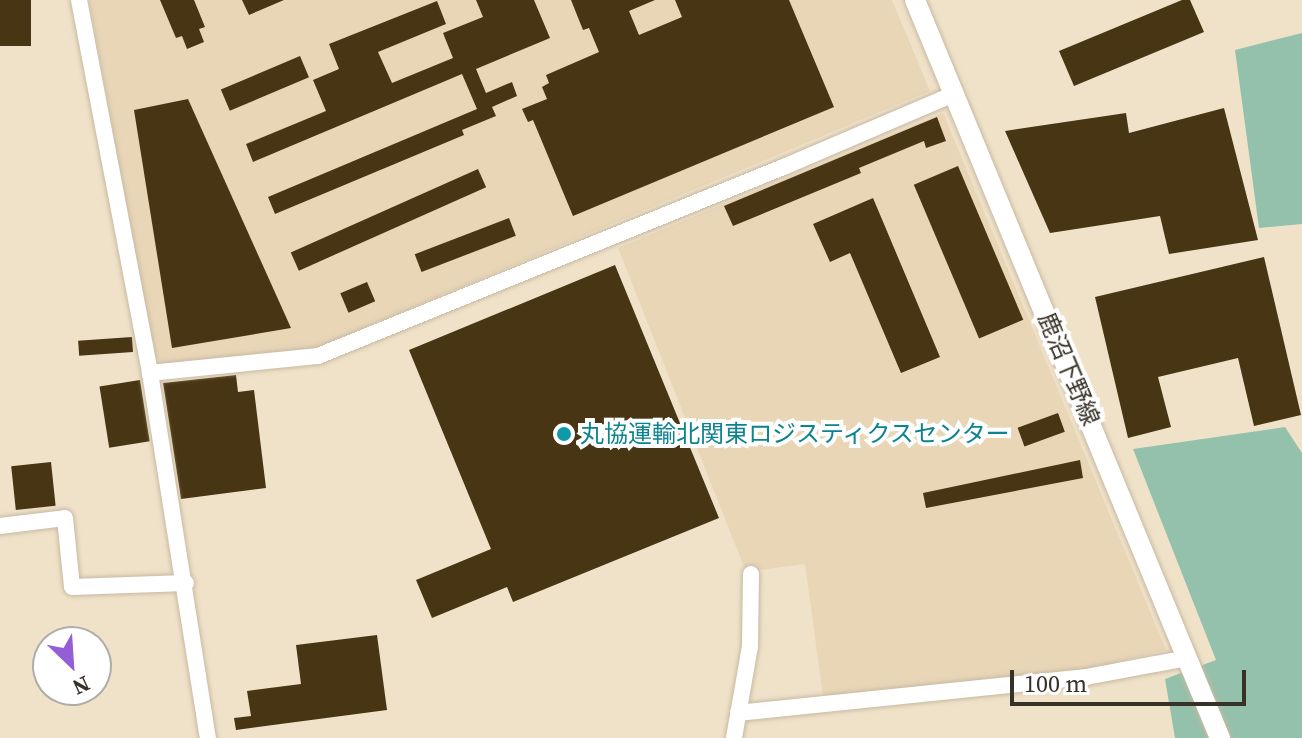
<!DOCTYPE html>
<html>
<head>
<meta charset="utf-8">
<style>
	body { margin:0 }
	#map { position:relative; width:1302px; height:738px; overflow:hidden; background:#f0e2c9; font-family:"Source Serif 4","Noto Sans JP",serif }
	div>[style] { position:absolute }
	.built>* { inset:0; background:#e8d6b7 }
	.green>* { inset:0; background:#94c1ab }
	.building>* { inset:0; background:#473513; transform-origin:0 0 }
	.roads { filter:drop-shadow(0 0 2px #c7b9a2) drop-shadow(0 0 2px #c7b9a2) }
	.minor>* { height:16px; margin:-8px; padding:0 8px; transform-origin:8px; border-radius:8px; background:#fff }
	.major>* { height:20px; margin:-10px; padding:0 10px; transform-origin:10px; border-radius:10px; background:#fff }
	.dots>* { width:22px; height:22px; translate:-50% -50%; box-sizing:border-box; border:4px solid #fff; border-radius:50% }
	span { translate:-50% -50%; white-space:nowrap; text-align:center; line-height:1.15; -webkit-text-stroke:8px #fff; paint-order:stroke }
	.street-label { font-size:24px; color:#373228 }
	.culture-label { font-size:24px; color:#0d838f }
	.left { translate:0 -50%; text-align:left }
	.north { position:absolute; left:32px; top:626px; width:80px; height:80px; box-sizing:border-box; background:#fff; border:2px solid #afada9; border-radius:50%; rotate:155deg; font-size:22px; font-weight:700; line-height:32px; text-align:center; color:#373228 }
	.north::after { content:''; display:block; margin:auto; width:28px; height:36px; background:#935ed6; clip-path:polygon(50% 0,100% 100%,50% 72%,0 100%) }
	.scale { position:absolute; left:1010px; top:670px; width:236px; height:36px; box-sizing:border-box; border:4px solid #373228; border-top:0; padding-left:10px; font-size:24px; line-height:28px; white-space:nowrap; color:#373228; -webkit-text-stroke:6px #fff; paint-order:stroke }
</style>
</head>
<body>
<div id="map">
	<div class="built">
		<div style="clip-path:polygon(89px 0,892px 0,930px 91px,313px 349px,164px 364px,154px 355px)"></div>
		<div style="clip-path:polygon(943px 113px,1166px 650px,1085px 670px,823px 696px,805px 564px,746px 572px,618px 248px)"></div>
	</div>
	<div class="green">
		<div style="clip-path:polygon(1302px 33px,1302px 224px,1259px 228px,1235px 50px)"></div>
		<div style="clip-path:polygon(1285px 427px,1302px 453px,1302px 738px,1175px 738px,1165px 679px,1216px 660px,1133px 449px)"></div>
	</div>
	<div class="building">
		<div style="left:0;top:0;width:31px;height:46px"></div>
		<div style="clip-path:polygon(160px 0,194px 0,205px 27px,199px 29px,204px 42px,187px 49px,182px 36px,176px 38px)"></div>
		<div style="clip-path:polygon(242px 0,284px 0,249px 15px)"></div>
		<div style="clip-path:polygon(476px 0,534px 0,550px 38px,476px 69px,486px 93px,512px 82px,517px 96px,492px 107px,496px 116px,462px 130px,464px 135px,275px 214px,268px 197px,477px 109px,462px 74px,253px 162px,246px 144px,326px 111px,313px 80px,339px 69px,329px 44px,437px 1px,446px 24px,378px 52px,392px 83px,453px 58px,443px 33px,483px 17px)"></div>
		<div style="clip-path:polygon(571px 0,655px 0,629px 11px,639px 35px,682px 17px,675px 0,789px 0,834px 107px,573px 216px,533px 120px,528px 122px,522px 109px,547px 99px,542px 87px,549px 83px,546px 75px,599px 52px,589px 28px,583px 30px)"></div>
		<div style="clip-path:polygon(1182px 0,1190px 0,1204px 32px,1074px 86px,1059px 51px)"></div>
		<div style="left:300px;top:56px;width:23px;height:86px;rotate:67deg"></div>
		<div style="clip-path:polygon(188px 99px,291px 328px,172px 348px,134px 110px)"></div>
		<div style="clip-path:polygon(1224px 108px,1258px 240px,1169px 254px,1160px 216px,1050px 233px,1005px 131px,1126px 113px,1129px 133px)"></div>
		<div style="clip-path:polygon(937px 117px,946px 141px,926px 148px,924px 141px,859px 168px,861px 173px,733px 226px,724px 206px)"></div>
		<div style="left:958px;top:166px;width:167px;height:48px;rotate:67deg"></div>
		<div style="left:478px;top:169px;width:20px;height:205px;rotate:66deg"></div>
		<div style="clip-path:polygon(873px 198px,940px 357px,901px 373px,850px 253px,830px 262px,813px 224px)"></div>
		<div style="left:509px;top:218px;width:19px;height:101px;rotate:69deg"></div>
		<div style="clip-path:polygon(1264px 257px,1301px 415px,1254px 426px,1238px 358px,1158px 377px,1171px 427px,1128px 438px,1095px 297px)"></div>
		<div style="clip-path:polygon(615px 265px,719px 518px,513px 602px,507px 587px,432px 618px,416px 580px,491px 549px,409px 350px)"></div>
		<div style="left:367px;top:282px;width:21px;height:29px;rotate:67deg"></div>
		<div style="left:132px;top:337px;width:15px;height:54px;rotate:86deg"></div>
		<div style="clip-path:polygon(236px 375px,238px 392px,254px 390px,266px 488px,181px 499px,163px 383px)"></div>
		<div style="left:140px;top:380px;width:62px;height:41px;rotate:81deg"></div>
		<div style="left:1058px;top:413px;width:20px;height:43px;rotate:70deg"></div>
		<div style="clip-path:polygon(1080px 460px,1083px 478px,926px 508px,923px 493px)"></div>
		<div style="left:51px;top:462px;width:44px;height:40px;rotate:84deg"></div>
		<div style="clip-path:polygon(377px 635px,387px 710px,236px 730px,234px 718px,251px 716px,247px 691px,301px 684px,296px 645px)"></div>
	</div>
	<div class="roads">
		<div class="minor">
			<div style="left:79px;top:0;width:380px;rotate:79.2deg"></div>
			<div style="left:150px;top:373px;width:370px;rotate:81deg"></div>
			<div style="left:150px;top:373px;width:169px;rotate:-5.8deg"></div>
			<div style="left:318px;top:356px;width:505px;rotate:-22.1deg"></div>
			<div style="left:786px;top:166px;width:183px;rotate:-23.2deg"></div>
			<div style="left:0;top:526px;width:65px;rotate:-7deg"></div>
			<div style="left:65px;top:518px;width:69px;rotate:84.2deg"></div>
			<div style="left:72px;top:587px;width:114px;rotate:-2deg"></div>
			<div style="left:738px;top:713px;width:350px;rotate:-5.9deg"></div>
			<div style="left:1086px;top:677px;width:104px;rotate:-10.6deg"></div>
			<div style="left:734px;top:738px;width:93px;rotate:-80.1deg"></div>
			<div style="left:750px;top:646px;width:72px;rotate:-89.2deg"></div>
		</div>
		<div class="major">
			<div style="left:915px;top:0;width:799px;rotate:67.55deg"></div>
		</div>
	</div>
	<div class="dots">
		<div style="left:564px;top:434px;background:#0f9aa8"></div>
	</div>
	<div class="street-label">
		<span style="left:1069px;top:369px;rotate:67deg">鹿沼下野線</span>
	</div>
	<div class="culture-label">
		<span class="left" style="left:580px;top:434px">丸協運輸北関東ロジスティクスセンター</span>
	</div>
	<div class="north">N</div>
	<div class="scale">100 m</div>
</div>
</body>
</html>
